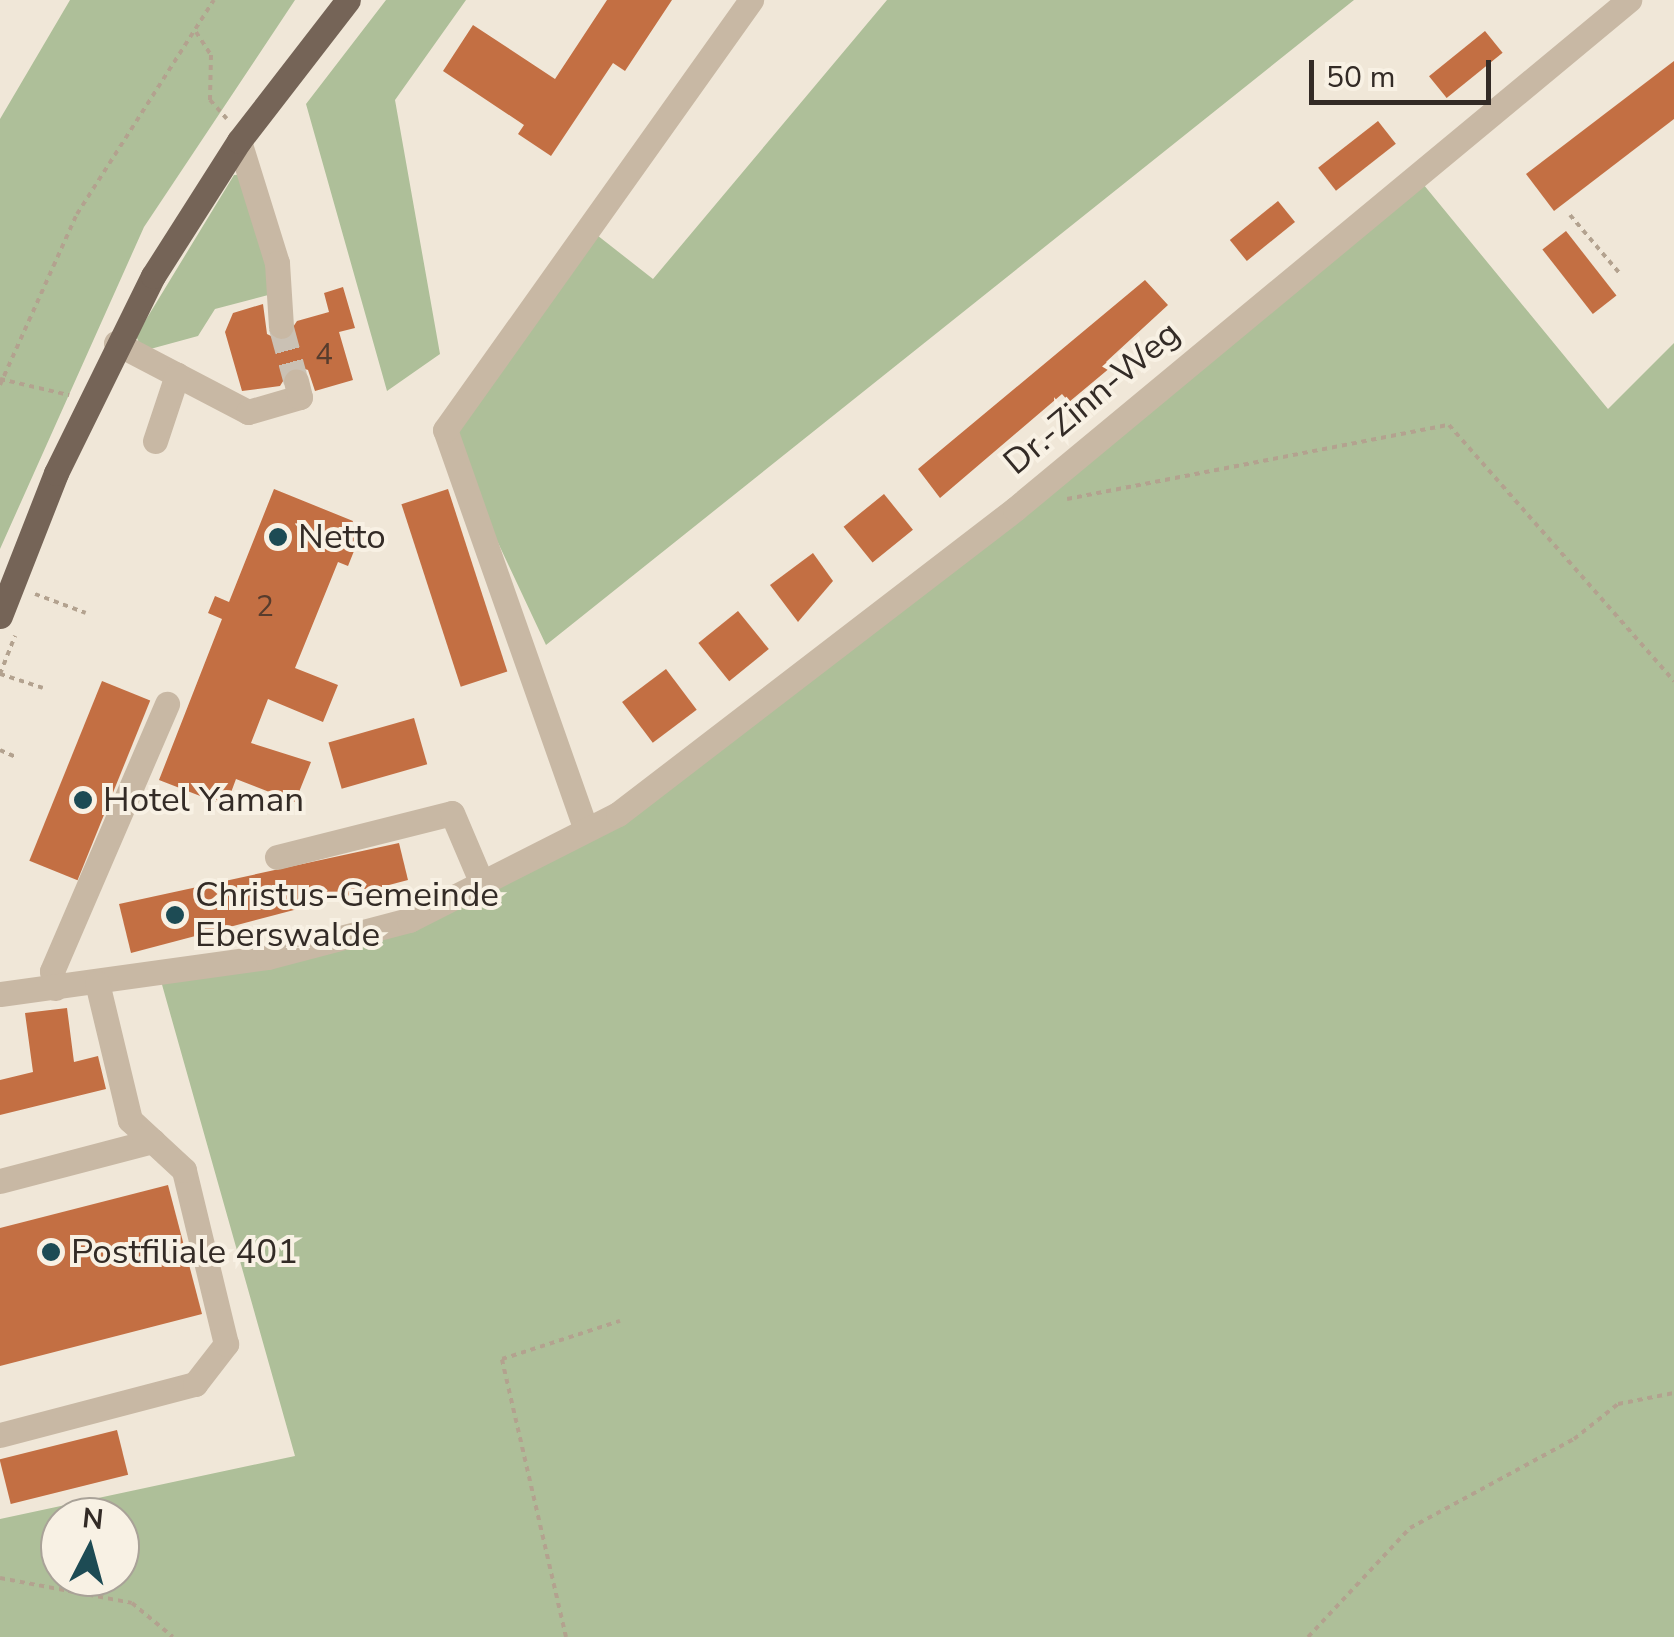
<!DOCTYPE html>
<html>
<head>
<meta charset="utf-8">
<style>
	body { margin:0 }
	#map { position:relative; width:1674px; height:1637px; overflow:hidden; background:#f0e7d8; font-family:"Nunito Sans",sans-serif }
	div>[style] { position:absolute }
	.green>* { inset:0; background:#aebf99 }
	.building>* { inset:0; background:#c36f43; transform-origin:0 0 }
	.minor-tunnel>* { height:25px; margin-top:-12.5px; transform-origin:0; background:repeating-linear-gradient(90deg,#cac1b4 0 25px,transparent 0 37px) }
	.path>* { height:4px; margin-top:-2px; transform-origin:0; background:repeating-linear-gradient(90deg,#b3a28f 0 5px,transparent 0 10px) }
	.minor>* { height:25px; margin:-12.5px; padding:0 12.5px; transform-origin:12.5px; border-radius:12.5px; background:#c8b8a4 }
	.major>* { height:25px; margin:-12.5px; padding:0 12.5px; transform-origin:12.5px; border-radius:12.5px; background:#756457 }
	.dots>* { width:28px; height:28px; translate:-50% -50%; box-sizing:border-box; border:5px solid #f8f1e4; border-radius:50% }
	span { translate:-50% -50%; white-space:nowrap; text-align:center; line-height:1.15; -webkit-text-stroke:8px #f8f1e4; paint-order:stroke }
	.number-label { font-size:30px; color:#573c2d }
	.number-label span { -webkit-text-stroke-width:0 }
	.street-label { font-size:35px; color:#332b26 }
	.poi-label { font-size:35px; color:#332b26 }
	.left { translate:0 -50%; text-align:left }
	.north { position:absolute; left:40px; top:1497px; width:100px; height:100px; box-sizing:border-box; background:#f8f1e4; border:2px solid #a9a298; border-radius:50%; rotate:6deg; font-size:28px; font-weight:700; line-height:40px; text-align:center; color:#332b26 }
	.north::after { content:''; display:block; margin:auto; width:35px; height:45px; background:#1d4b54; clip-path:polygon(50% 0,100% 100%,50% 72%,0 100%) }
	.scale { position:absolute; left:1309px; top:60px; width:182px; height:45px; box-sizing:border-box; border:5px solid #332b26; border-top:0; padding-left:12px; font-size:30px; line-height:35px; white-space:nowrap; color:#332b26; -webkit-text-stroke:8px #f8f1e4; paint-order:stroke }
</style>
</head>
<body>
<div id="map">
	<div class="green">
		<div style="clip-path:polygon(70px 0,295px 0,144px 227px,0 549px,0 119px)"></div>
		<div style="clip-path:polygon(386px 0,466px 0,395px 100px,440px 354px,387px 391px,306px 104px)"></div>
		<div style="clip-path:polygon(887px 0,1354px 0,546px 645px,445px 430px,588px 228px,653px 279px)"></div>
		<div style="clip-path:polygon(evenodd,1414px 173px,1608px 409px,1674px 343px,1674px 1637px,0 1637px,0 1519px,295px 1456px,159px 974px,409px 920px,618px 814px,1414px 173px,60px 1517px,120px 1517px,120px 1577px,60px 1577px,60px 1517px)"></div>
		<div style="clip-path:polygon(246px 174px,272px 294px,215px 309px,198px 336px,143px 351px,136px 336px,234px 175px)"></div>
	</div>
	<div class="building">
		<div style="clip-path:polygon(607px 0,672px 0,625px 71px,613px 63px,551px 156px,518px 134px,524px 125px,443px 71px,473px 25px,555px 79px)"></div>
		<div style="left:1485px;top:31px;width:28px;height:72px;rotate:51deg"></div>
		<div style="clip-path:polygon(1674px 61px,1674px 119px,1554px 211px,1526px 174px)"></div>
		<div style="left:1378px;top:121px;width:29px;height:76px;rotate:52deg"></div>
		<div style="left:1278px;top:201px;width:27px;height:62px;rotate:51deg"></div>
		<div style="left:1566px;top:231px;width:82px;height:30px;rotate:52deg"></div>
		<div style="clip-path:polygon(1145px 280px,1168px 305px,1106px 362px,1111px 367px,1069px 402px,1062px 394px,940px 498px,918px 469px)"></div>
		<div style="clip-path:polygon(343px 287px,355px 328px,339px 332px,353px 380px,315px 391px,308px 370px,293px 365px,280px 386px,242px 391px,225px 332px,233px 313px,263px 304px,267px 334px,283px 342px,297px 321px,329px 312px,324px 293px)"></div>
		<div style="clip-path:polygon(274px 489px,353px 521px,349px 532px,360px 536px,348px 566px,338px 562px,295px 668px,338px 685px,323px 722px,268px 699px,251px 743px,311px 762px,295px 802px,236px 779px,226px 806px,159px 780px,222px 619px,208px 613px,215px 596px,229px 602px)"></div>
		<div style="left:448px;top:489px;width:192px;height:49px;rotate:72deg"></div>
		<div style="left:884px;top:494px;width:46px;height:52px;rotate:51deg"></div>
		<div style="clip-path:polygon(813px 553px,833px 581px,798px 622px,770px 585px)"></div>
		<div style="left:738px;top:611px;width:49px;height:51px;rotate:51deg"></div>
		<div style="left:666px;top:669px;width:51px;height:55px;rotate:53deg"></div>
		<div style="left:102px;top:681px;width:52px;height:194px;rotate:22deg"></div>
		<div style="left:414px;top:718px;width:48px;height:89px;rotate:74deg"></div>
		<div style="clip-path:polygon(399px 843px,408px 880px,131px 953px,119px 904px)"></div>
		<div style="clip-path:polygon(67px 1008px,74px 1062px,98px 1056px,106px 1089px,0 1115px,0 1080px,33px 1072px,25px 1013px)"></div>
		<div style="clip-path:polygon(168px 1185px,202px 1314px,0 1366px,0 1228px)"></div>
		<div style="left:117px;top:1430px;width:46px;height:121px;rotate:76deg"></div>
	</div>
	<div class="minor-tunnel">
		<div style="left:281px;top:326px;width:57px;rotate:74.7deg"></div>
	</div>
	<div class="path">
		<div style="left:196px;top:32px;width:27px;rotate:57deg"></div>
		<div style="left:211px;top:55px;width:45px;rotate:91.3deg"></div>
		<div style="left:210px;top:100px;width:25px;rotate:48deg"></div>
		<div style="left:1570px;top:215px;width:79px;rotate:49.6deg"></div>
		<div style="left:0;top:379px;width:71px;rotate:13.1deg"></div>
		<div style="left:0;top:385px;width:188px;rotate:-65.8deg"></div>
		<div style="left:77px;top:214px;width:254px;rotate:-57.4deg"></div>
		<div style="left:1067px;top:499px;width:389px;rotate:-11deg"></div>
		<div style="left:1449px;top:425px;width:341px;rotate:48.7deg"></div>
		<div style="left:35px;top:594px;width:54px;rotate:20.4deg"></div>
		<div style="left:0;top:674px;width:41px;rotate:-68.5deg"></div>
		<div style="left:0;top:674px;width:45px;rotate:18deg"></div>
		<div style="left:0;top:750px;width:17px;rotate:24deg"></div>
		<div style="left:0;top:1578px;width:134px;rotate:10.7deg"></div>
		<div style="left:132px;top:1603px;width:53px;rotate:39.7deg"></div>
		<div style="left:566px;top:1637px;width:285px;rotate:-103deg"></div>
		<div style="left:502px;top:1359px;width:124px;rotate:-17.9deg"></div>
		<div style="left:1308px;top:1637px;width:149px;rotate:-46.9deg"></div>
		<div style="left:1410px;top:1528px;width:187px;rotate:-28.5deg"></div>
		<div style="left:1574px;top:1439px;width:56px;rotate:-38.5deg"></div>
		<div style="left:1618px;top:1404px;width:57px;rotate:-11.1deg"></div>
	</div>
	<div class="minor">
		<div style="left:239px;top:141px;width:128px;rotate:72.7deg"></div>
		<div style="left:277px;top:263px;width:63px;rotate:86.4deg"></div>
		<div style="left:116px;top:343px;width:149px;rotate:27.6deg"></div>
		<div style="left:248px;top:412px;width:54px;rotate:-16.1deg"></div>
		<div style="left:300px;top:397px;width:16px;rotate:-104deg"></div>
		<div style="left:155px;top:441px;width:70px;rotate:-71.6deg"></div>
		<div style="left:585px;top:827px;width:421px;rotate:-109.4deg"></div>
		<div style="left:445px;top:430px;width:528px;rotate:-54.56deg"></div>
		<div style="left:277px;top:857px;width:180px;rotate:-14.1deg"></div>
		<div style="left:452px;top:813px;width:79px;rotate:67deg"></div>
		<div style="left:55px;top:988px;width:17px;rotate:-100deg"></div>
		<div style="left:52px;top:971px;width:291px;rotate:-66.7deg"></div>
		<div style="left:0;top:994px;width:271px;rotate:-7.9deg"></div>
		<div style="left:268px;top:957px;width:146px;rotate:-14.7deg"></div>
		<div style="left:409px;top:920px;width:234px;rotate:-26.9deg"></div>
		<div style="left:618px;top:814px;width:501px;rotate:-37.53deg"></div>
		<div style="left:1015px;top:509px;width:798px;rotate:-39.66deg"></div>
		<div style="left:0;top:1181px;width:158px;rotate:-14.7deg"></div>
		<div style="left:0;top:1435px;width:202px;rotate:-14.7deg"></div>
		<div style="left:195px;top:1384px;width:51px;rotate:-52.2deg"></div>
		<div style="left:226px;top:1344px;width:179px;rotate:-103.6deg"></div>
		<div style="left:184px;top:1170px;width:74px;rotate:-137.2deg"></div>
		<div style="left:130px;top:1120px;width:141px;rotate:-103.5deg"></div>
	</div>
	<div class="major">
		<div style="left:0;top:616px;width:154px;rotate:-68.6deg"></div>
		<div style="left:56px;top:473px;width:220px;rotate:-63.8deg"></div>
		<div style="left:153px;top:276px;width:160px;rotate:-57.5deg"></div>
		<div style="left:239px;top:141px;width:178px;rotate:-52.3deg"></div>
	</div>
	<div class="dots">
		<div style="left:278px;top:537px;background:#1d4b54"></div>
		<div style="left:83px;top:800px;background:#1d4b54"></div>
		<div style="left:175px;top:915px;background:#1d4b54"></div>
		<div style="left:51px;top:1252px;background:#1d4b54"></div>
	</div>
	<div class="number-label">
		<span style="left:324px;top:355px">4</span>
		<span style="left:265px;top:607px">2</span>
	</div>
	<div class="street-label">
		<span style="left:1092px;top:398px;rotate:-40deg">Dr.-Zinn-Weg</span>
	</div>
	<div class="poi-label">
		<span class="left" style="left:298px;top:537px">Netto</span>
		<span class="left" style="left:103px;top:800px">Hotel Yaman</span>
		<span class="left" style="left:195px;top:915px">Christus-Gemeinde<br>Eberswalde</span>
		<span class="left" style="left:71px;top:1252px">Postfiliale 401</span>
	</div>
	<div class="north">N</div>
	<div class="scale">50 m</div>
</div>
</body>
</html>
